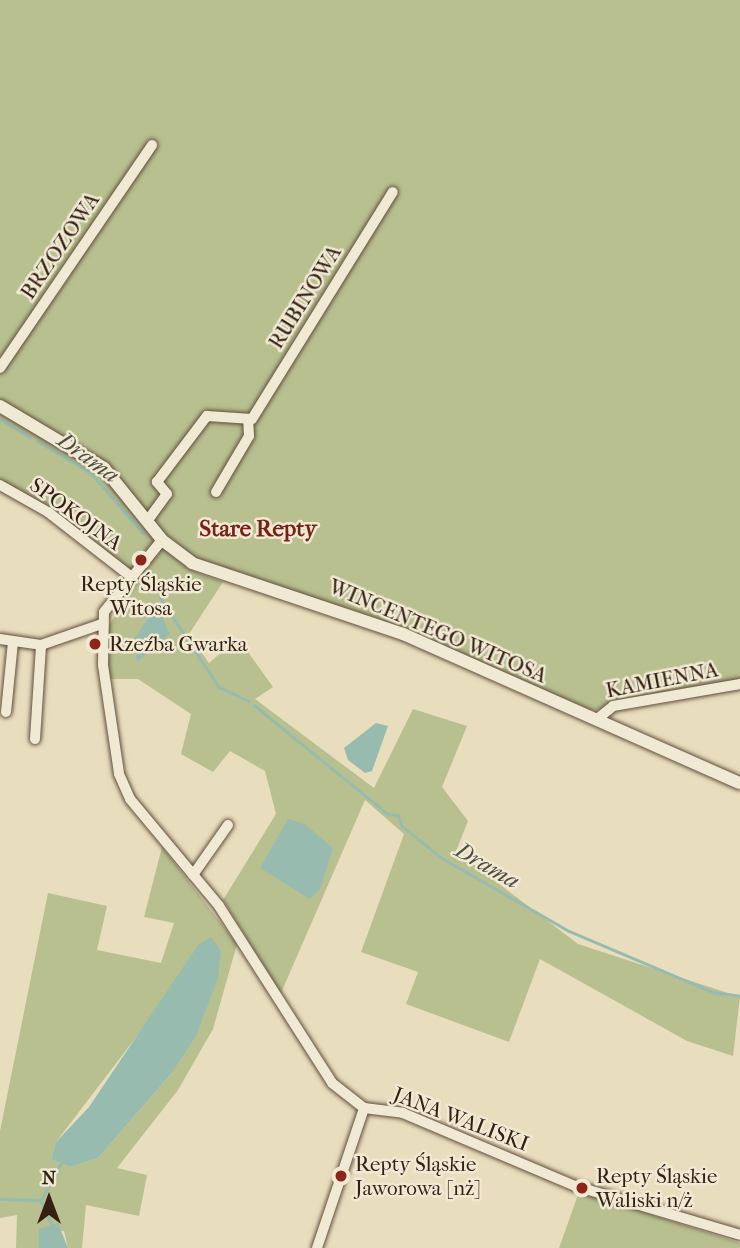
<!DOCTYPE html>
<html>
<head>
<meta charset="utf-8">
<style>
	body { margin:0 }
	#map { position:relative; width:740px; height:1248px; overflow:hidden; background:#e8ddbd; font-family:"IM FELL French Canon",serif }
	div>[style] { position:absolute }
	.green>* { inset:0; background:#b8c08f }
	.water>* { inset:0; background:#97bcaf }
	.stream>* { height:2.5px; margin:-1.25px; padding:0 1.25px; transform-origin:1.25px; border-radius:1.25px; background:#97bcaf }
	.roads { filter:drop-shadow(0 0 2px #624e3e) drop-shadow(0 0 2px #624e3e) }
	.street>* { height:10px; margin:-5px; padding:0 5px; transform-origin:5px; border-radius:5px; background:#f0e9d4 }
	.secondary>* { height:12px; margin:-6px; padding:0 6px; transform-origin:6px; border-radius:6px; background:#f0e9d4 }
	.dots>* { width:19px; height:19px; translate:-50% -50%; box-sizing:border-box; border:4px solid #f0e9d4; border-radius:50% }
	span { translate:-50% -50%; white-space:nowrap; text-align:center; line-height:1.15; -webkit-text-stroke:5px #f0e9d4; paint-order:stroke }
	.street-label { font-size:21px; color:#351f13 }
	.poi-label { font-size:21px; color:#351f13 }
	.left { translate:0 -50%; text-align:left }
	.water-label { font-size:23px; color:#524e42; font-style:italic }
	.neighbourhood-label { font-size:23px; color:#7a1f14; font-weight:700 }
	.north { position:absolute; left:14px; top:1164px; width:70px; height:70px; -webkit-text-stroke:5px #f0e9d4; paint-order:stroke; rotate:0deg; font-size:19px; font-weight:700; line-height:28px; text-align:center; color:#351f13 }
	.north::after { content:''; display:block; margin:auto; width:24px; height:32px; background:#351f13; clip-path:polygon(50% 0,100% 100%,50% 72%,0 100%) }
</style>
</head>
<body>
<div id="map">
	<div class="green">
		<div style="clip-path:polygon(0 0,740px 0,740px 684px,588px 711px,212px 567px,191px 570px,223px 582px,189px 634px,209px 663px,238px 638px,273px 687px,255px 699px,374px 788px,413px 709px,467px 726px,442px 787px,468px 821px,456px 851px,578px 944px,740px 997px,733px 1056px,687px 1041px,540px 959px,509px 1042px,406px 1004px,418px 972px,361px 952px,404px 834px,365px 800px,281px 993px,223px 900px,276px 814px,265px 771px,230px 751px,213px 772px,181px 754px,191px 714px,138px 679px,109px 679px,107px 629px,138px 577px,0 485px)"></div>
		<div style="clip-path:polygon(evenodd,162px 847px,237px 944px,213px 1029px,178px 1090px,117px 1168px,147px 1175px,139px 1216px,86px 1205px,82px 1248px,68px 1248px,64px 1231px,39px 1229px,39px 1248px,16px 1248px,17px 1215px,0 1218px,0 1131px,48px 893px,107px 906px,97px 950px,161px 963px,174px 923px,144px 917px,162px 847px,198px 945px,171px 1074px,98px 1158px,70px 1167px,51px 1159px,56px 1142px,159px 1007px,198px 945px)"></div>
		<div style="clip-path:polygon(579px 1192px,740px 1243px,740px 1248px,559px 1248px)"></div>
	</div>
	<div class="water">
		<div style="clip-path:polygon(150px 616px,162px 617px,170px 634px,137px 662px,134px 639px)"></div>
		<div style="clip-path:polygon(376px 723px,388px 726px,372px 771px,365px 773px,348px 760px,344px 748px)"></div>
		<div style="clip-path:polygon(288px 819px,305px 824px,333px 848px,320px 889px,310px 899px,260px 868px)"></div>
		<div style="clip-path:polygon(211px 937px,221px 951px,218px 978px,196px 1036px,171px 1074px,98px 1158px,70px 1167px,51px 1159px,56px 1142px,89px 1107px,198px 945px)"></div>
		<div style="clip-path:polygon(58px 1223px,68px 1248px,39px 1248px,39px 1229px)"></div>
	</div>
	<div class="stream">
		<div style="left:0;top:419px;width:35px;rotate:31deg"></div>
		<div style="left:38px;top:441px;width:62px;rotate:31.1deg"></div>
		<div style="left:91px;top:473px;width:81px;rotate:49deg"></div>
		<div style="left:160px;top:597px;width:108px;rotate:56.8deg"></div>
		<div style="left:219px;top:687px;width:33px;rotate:25deg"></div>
		<div style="left:254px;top:705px;width:173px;rotate:39.1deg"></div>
		<div style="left:388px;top:814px;width:10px;rotate:6deg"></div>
		<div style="left:398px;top:815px;width:12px;rotate:70deg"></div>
		<div style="left:402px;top:826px;width:51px;rotate:38.7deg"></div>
		<div style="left:442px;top:858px;width:146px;rotate:29.9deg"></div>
		<div style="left:569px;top:931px;width:156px;rotate:23deg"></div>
		<div style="left:713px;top:992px;width:27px;rotate:8deg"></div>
		<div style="left:0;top:1199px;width:41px;rotate:1.4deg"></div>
		<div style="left:41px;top:1200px;width:42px;rotate:-61.6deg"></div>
		<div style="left:41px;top:1200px;width:27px;rotate:66deg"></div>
	</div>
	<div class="roads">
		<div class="street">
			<div style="left:0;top:368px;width:270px;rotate:-55.7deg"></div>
			<div style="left:0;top:485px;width:55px;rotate:29.4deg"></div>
			<div style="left:48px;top:512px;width:103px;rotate:37.9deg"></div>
			<div style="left:216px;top:492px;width:65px;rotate:-59.5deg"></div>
			<div style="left:249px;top:436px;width:17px;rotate:-93deg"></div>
			<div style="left:148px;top:520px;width:32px;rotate:-54deg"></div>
			<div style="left:167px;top:494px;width:16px;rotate:-130deg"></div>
			<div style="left:157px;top:482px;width:83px;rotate:-52.9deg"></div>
			<div style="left:207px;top:416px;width:45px;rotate:3.8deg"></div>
			<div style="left:252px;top:419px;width:267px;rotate:-58.2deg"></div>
			<div style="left:162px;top:540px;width:92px;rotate:128.9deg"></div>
			<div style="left:104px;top:612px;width:53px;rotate:91.1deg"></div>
			<div style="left:103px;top:665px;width:110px;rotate:81.6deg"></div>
			<div style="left:119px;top:774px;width:27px;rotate:66deg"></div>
			<div style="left:130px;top:799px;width:139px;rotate:50.2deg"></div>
			<div style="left:219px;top:906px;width:210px;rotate:57.4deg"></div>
			<div style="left:332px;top:1083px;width:41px;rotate:38deg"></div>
			<div style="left:364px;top:1108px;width:39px;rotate:7deg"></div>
			<div style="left:403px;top:1113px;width:187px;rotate:23deg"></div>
			<div style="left:575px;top:1186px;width:172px;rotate:16.5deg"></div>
			<div style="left:0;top:639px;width:41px;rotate:8.3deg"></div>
			<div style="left:41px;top:645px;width:65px;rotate:-19deg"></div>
			<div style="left:6px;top:712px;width:70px;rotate:-84.3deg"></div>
			<div style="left:596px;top:720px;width:22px;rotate:-39deg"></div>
			<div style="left:613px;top:706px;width:129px;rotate:-9.8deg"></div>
			<div style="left:35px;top:739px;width:94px;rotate:-86.3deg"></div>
			<div style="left:193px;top:875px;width:61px;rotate:-55deg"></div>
			<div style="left:317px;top:1248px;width:148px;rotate:-71.4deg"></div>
		</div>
		<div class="secondary">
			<div style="left:0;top:406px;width:121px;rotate:30.8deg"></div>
			<div style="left:104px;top:468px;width:92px;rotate:51.1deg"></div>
			<div style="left:162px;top:540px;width:38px;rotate:37deg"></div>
			<div style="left:192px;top:563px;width:223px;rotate:18.6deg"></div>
			<div style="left:403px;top:634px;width:368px;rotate:23.9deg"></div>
		</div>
	</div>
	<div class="dots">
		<div style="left:141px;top:560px;background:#8f2418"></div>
		<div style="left:95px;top:644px;background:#8f2418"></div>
		<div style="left:341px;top:1176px;background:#8f2418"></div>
		<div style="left:582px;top:1188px;background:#8f2418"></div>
	</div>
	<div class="street-label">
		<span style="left:60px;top:246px;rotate:-56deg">BRZOZOWA</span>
		<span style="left:305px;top:297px;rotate:-58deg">RUBINOWA</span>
		<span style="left:76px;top:514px;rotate:36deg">SPOKOJNA</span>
		<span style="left:438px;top:631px;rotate:23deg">WINCENTEGO WITOSA</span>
		<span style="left:662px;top:680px;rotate:-11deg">KAMIENNA</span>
		<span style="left:461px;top:1119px;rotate:21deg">JANA WALISKI</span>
	</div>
	<div class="poi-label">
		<span style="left:141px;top:596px">Repty Śląskie<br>Witosa</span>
		<span class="left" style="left:109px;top:644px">Rzeźba Gwarka</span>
		<span class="left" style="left:355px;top:1176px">Repty Śląskie<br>Jaworowa [nż]</span>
		<span class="left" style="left:596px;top:1188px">Repty Śląskie<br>Waliski n/ż</span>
	</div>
	<div class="water-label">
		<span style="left:88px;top:458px;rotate:36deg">Drama</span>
		<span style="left:487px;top:866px;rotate:30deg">Drama</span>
	</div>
	<div class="neighbourhood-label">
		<span style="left:258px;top:529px">Stare Repty</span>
	</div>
	<div class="north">N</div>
</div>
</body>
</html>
